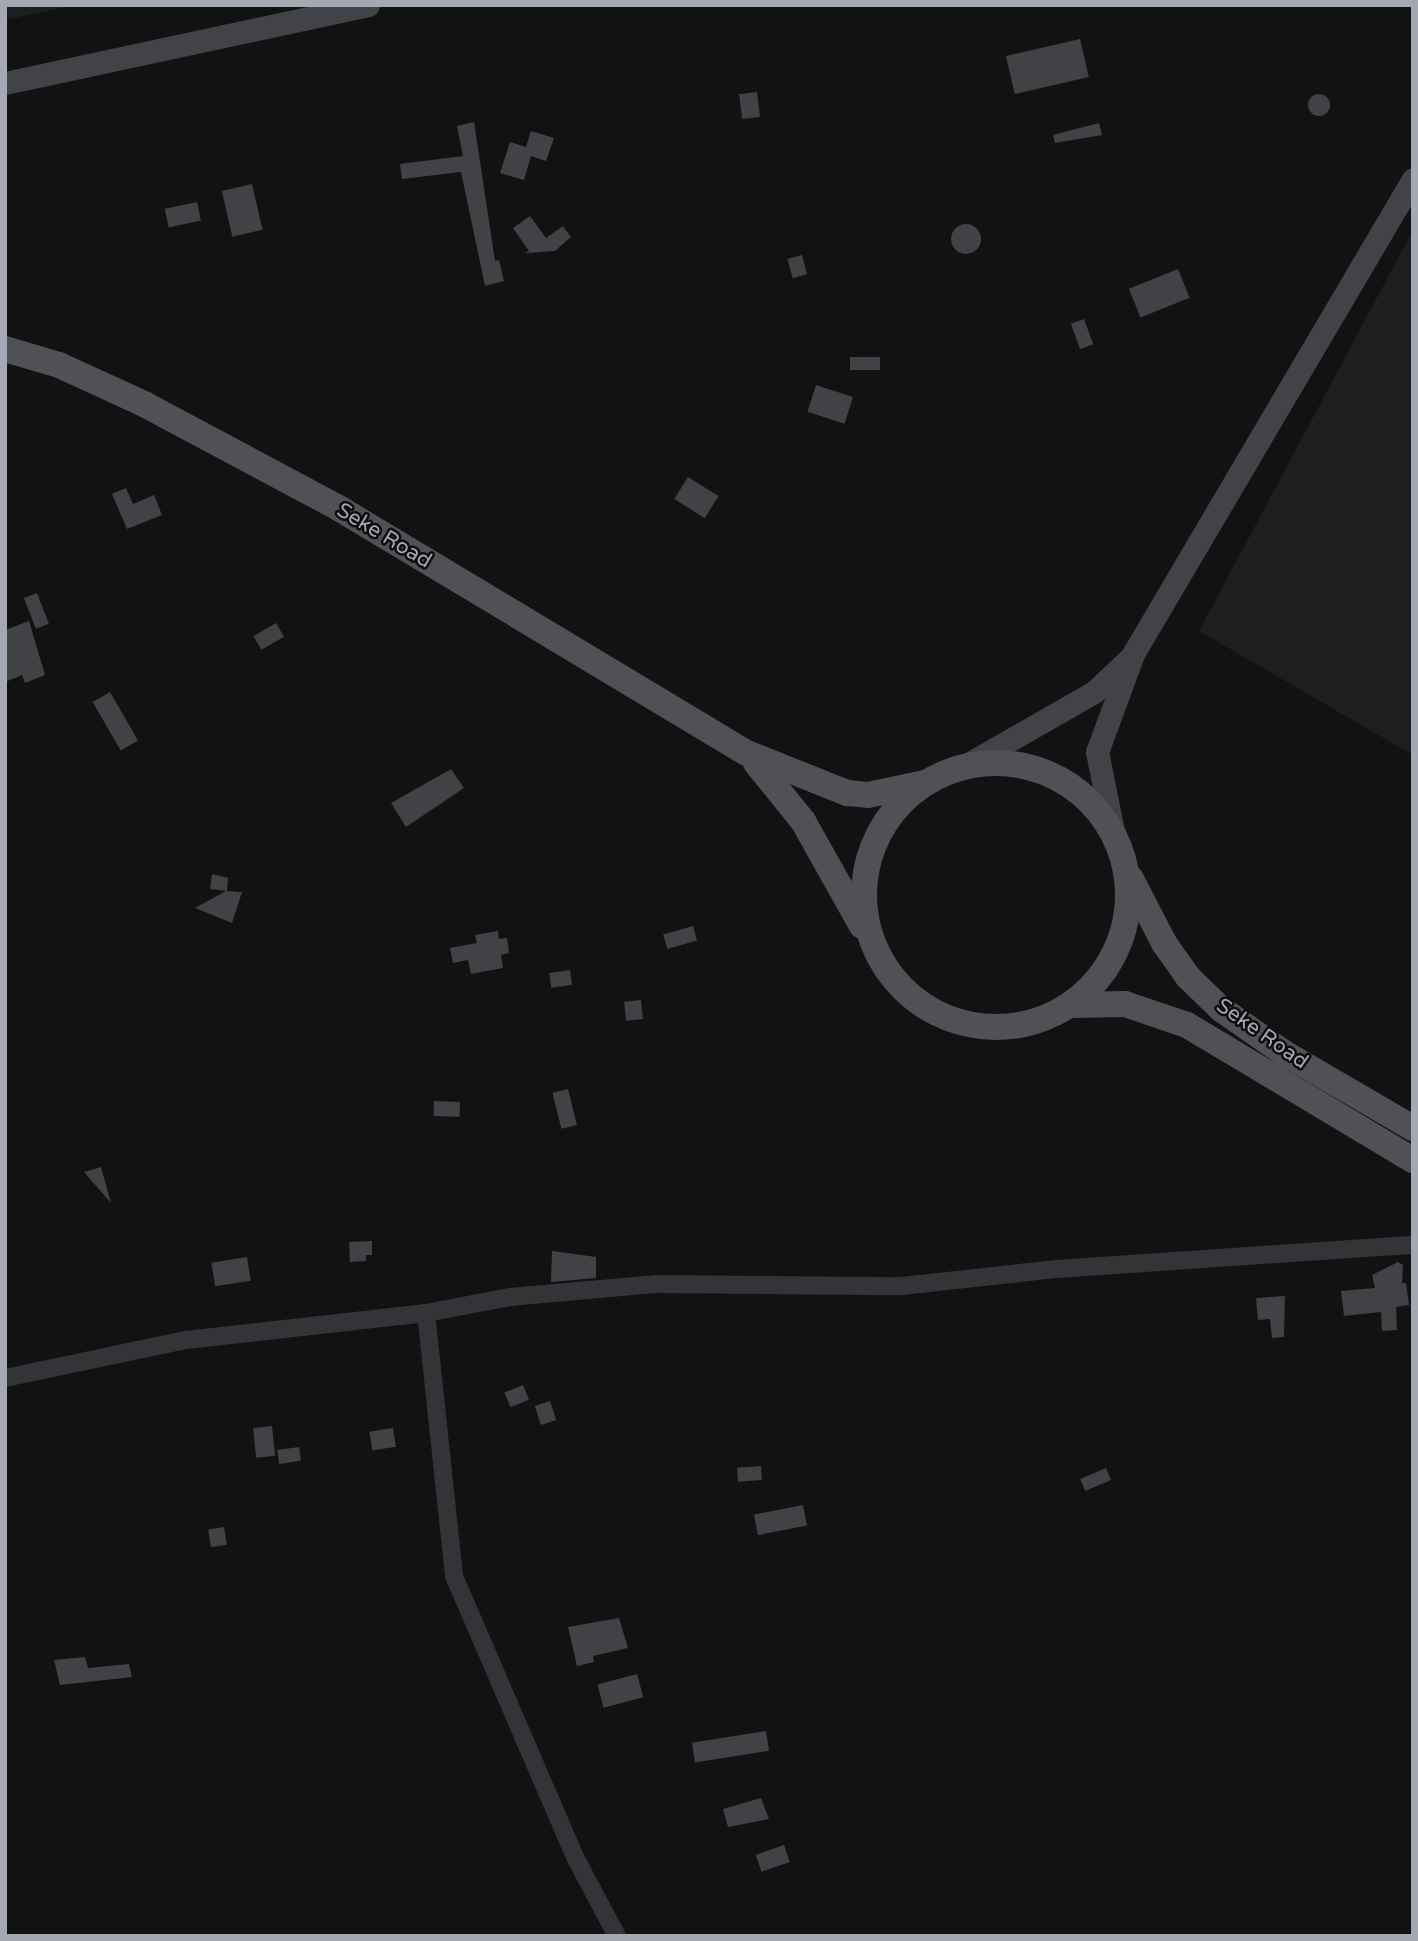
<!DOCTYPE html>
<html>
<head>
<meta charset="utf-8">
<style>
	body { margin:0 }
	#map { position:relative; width:1418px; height:1941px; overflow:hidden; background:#121213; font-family:"Varela Round",sans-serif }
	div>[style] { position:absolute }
	.built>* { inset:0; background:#1e1e20 }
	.building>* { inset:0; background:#414246; transform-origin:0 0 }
	.round { border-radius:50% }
	.street>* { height:18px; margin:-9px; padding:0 9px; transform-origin:9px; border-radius:9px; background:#333438 }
	.secondary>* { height:23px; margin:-11.5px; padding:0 11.5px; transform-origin:11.5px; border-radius:11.5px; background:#414348 }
	.primary>* { height:26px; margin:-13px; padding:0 13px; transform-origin:13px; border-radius:13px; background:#4f5157 }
	.primary>.ring { margin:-13px; padding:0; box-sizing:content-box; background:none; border:26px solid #4f5157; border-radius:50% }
	span { translate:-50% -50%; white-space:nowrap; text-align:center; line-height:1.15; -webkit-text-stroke:5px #0d0d0e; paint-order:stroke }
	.street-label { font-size:21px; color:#a4a8b3 }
	.frame { position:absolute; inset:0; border:7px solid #a4a8b3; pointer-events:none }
</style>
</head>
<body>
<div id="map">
	<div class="built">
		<div style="clip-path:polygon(5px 5px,75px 5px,5px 20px)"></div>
		<div style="clip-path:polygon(1413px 230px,1413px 755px,1199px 631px)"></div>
	</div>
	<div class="building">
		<div style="left:1080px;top:39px;width:39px;height:76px;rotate:77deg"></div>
		<div style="left:757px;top:92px;width:25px;height:18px;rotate:83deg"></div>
		<div class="round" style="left:1308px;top:94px;width:22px;height:22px"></div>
		<div style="clip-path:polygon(474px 122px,495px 261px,499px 260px,504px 281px,485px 286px,461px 172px,402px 179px,400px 164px,463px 156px,457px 126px)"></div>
		<div style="clip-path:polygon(1099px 123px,1102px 135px,1055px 143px,1053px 135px)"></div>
		<div style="clip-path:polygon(531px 131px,554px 138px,546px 161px,531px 156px,524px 180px,500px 173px,510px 142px,526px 147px)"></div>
		<div style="left:252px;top:184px;width:47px;height:31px;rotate:77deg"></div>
		<div style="left:197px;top:202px;width:19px;height:33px;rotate:78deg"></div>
		<div style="clip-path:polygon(530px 216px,546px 238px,563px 226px,571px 237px,555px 251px,525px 253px,529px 251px,513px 228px)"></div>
		<div class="round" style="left:951px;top:224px;width:30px;height:30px"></div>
		<div style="left:802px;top:255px;width:20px;height:15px;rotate:75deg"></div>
		<div style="left:1178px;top:269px;width:31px;height:53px;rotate:68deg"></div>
		<div style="left:1084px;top:319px;width:27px;height:14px;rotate:70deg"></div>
		<div style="left:850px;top:357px;width:30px;height:13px"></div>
		<div style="left:816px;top:385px;width:39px;height:28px;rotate:18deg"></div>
		<div style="left:688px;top:477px;width:36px;height:26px;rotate:32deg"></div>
		<div style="clip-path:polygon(126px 488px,133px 504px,154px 495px,162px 515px,127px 529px,112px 494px)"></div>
		<div style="left:37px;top:593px;width:33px;height:14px;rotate:69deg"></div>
		<div style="clip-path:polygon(29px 621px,45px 675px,25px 683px,22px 675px,5px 682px,5px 630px)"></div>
		<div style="left:276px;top:623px;width:16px;height:26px;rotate:60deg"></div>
		<div style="left:110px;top:692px;width:56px;height:20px;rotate:60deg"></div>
		<div style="clip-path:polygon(451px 769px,464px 788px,406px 827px,391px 803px)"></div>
		<div style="clip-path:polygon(212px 874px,228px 878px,227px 891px,242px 892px,232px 923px,195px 908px,226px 891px,210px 889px)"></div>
		<div style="left:693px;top:926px;width:15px;height:31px;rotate:74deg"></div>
		<div style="clip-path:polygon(498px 931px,499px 939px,507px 938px,509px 953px,501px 955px,503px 968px,471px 974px,468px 960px,453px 963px,450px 948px,477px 943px,475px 935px)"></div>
		<div style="left:570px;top:970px;width:15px;height:21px;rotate:82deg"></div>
		<div style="left:641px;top:1000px;width:19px;height:17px;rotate:84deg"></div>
		<div style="left:568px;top:1089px;width:37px;height:16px;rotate:76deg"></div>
		<div style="left:434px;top:1101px;width:26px;height:15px;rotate:2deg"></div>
		<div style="clip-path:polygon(101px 1167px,111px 1203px,84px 1172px)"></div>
		<div style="clip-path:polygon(372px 1241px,372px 1255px,366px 1255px,366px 1261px,350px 1262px,349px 1242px)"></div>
		<div style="clip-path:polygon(552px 1251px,596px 1257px,596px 1278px,551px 1282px)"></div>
		<div style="left:247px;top:1257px;width:24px;height:36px;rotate:81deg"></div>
		<div style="clip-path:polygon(1398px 1262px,1403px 1265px,1402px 1283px,1406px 1283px,1409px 1305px,1396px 1307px,1397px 1330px,1382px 1331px,1381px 1312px,1344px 1316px,1341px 1291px,1375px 1288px,1372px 1275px)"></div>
		<div style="clip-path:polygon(1285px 1296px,1284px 1337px,1272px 1338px,1270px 1319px,1258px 1320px,1256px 1298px)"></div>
		<div style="left:523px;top:1385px;width:16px;height:20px;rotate:68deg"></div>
		<div style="left:550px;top:1401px;width:20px;height:16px;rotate:72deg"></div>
		<div style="left:272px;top:1426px;width:30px;height:19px;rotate:84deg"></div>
		<div style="left:393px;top:1428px;width:19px;height:24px;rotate:81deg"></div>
		<div style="left:299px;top:1447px;width:14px;height:22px;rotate:82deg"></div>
		<div style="left:761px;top:1466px;width:14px;height:24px;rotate:86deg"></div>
		<div style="left:1106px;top:1468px;width:13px;height:28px;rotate:67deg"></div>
		<div style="left:803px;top:1505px;width:21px;height:50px;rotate:79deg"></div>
		<div style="left:224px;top:1527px;width:18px;height:16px;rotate:81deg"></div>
		<div style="clip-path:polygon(619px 1618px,628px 1648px,593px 1656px,594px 1662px,577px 1666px,568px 1627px)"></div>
		<div style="clip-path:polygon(85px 1657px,88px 1668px,129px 1664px,132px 1677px,60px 1685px,54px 1660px)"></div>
		<div style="left:637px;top:1674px;width:24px;height:41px;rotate:75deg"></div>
		<div style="left:766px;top:1731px;width:20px;height:75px;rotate:81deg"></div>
		<div style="clip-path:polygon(761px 1798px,769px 1819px,728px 1827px,723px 1809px)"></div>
		<div style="left:784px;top:1845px;width:18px;height:30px;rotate:71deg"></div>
	</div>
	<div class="street">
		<div style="left:426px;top:1313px;width:264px;rotate:83.9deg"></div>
		<div style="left:454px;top:1576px;width:308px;rotate:66.7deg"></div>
		<div style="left:576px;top:1859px;width:87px;rotate:62deg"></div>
		<div style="left:5px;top:1378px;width:185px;rotate:-11.9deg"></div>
		<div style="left:186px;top:1340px;width:242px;rotate:-6.4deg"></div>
		<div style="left:426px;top:1313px;width:86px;rotate:-10.8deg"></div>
		<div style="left:510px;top:1297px;width:148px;rotate:-5.1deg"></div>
		<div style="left:657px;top:1284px;width:245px;rotate:0.5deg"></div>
		<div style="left:902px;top:1286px;width:156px;rotate:-6.3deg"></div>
		<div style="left:1057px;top:1269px;width:357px;rotate:-3.9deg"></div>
	</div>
	<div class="secondary">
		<div style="left:5px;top:83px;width:371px;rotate:-12.1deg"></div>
		<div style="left:963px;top:767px;width:151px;rotate:-29.8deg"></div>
		<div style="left:1094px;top:692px;width:48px;rotate:-43.3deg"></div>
		<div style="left:1113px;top:831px;width:81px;rotate:-101.4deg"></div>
		<div style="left:1097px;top:752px;width:104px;rotate:-69.8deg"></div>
		<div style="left:1133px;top:654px;width:551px;rotate:-59.48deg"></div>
	</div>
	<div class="primary">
		<div style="left:5px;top:349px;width:56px;rotate:16.5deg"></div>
		<div style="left:59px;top:365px;width:94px;rotate:24.6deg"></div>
		<div style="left:144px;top:404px;width:219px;rotate:28.1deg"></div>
		<div style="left:337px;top:507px;width:478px;rotate:31deg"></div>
		<div style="left:747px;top:753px;width:108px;rotate:21.8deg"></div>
		<div style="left:847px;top:793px;width:21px;rotate:5deg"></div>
		<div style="left:868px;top:795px;width:58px;rotate:-11.9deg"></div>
		<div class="ring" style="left:864px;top:763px;width:238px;height:238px"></div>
		<div style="left:756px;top:763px;width:75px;rotate:51deg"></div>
		<div style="left:803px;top:821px;width:120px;rotate:60.7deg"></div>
		<div style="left:1131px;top:879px;width:72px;rotate:62.7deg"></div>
		<div style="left:1164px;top:943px;width:42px;rotate:54.8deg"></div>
		<div style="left:1188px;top:977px;width:46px;rotate:44.1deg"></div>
		<div style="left:1221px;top:1009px;width:77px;rotate:34.9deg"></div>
		<div style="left:1284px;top:1053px;width:149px;rotate:30.2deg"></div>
		<div style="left:1071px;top:1005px;width:54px;rotate:-1.1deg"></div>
		<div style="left:1125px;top:1004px;width:65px;rotate:18.7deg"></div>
		<div style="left:1187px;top:1025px;width:263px;rotate:30.9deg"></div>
	</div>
	<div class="street-label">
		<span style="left:384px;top:536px;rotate:31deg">Seke Road</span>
		<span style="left:1262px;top:1034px;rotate:35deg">Seke Road</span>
	</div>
	<div class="frame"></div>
</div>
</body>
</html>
